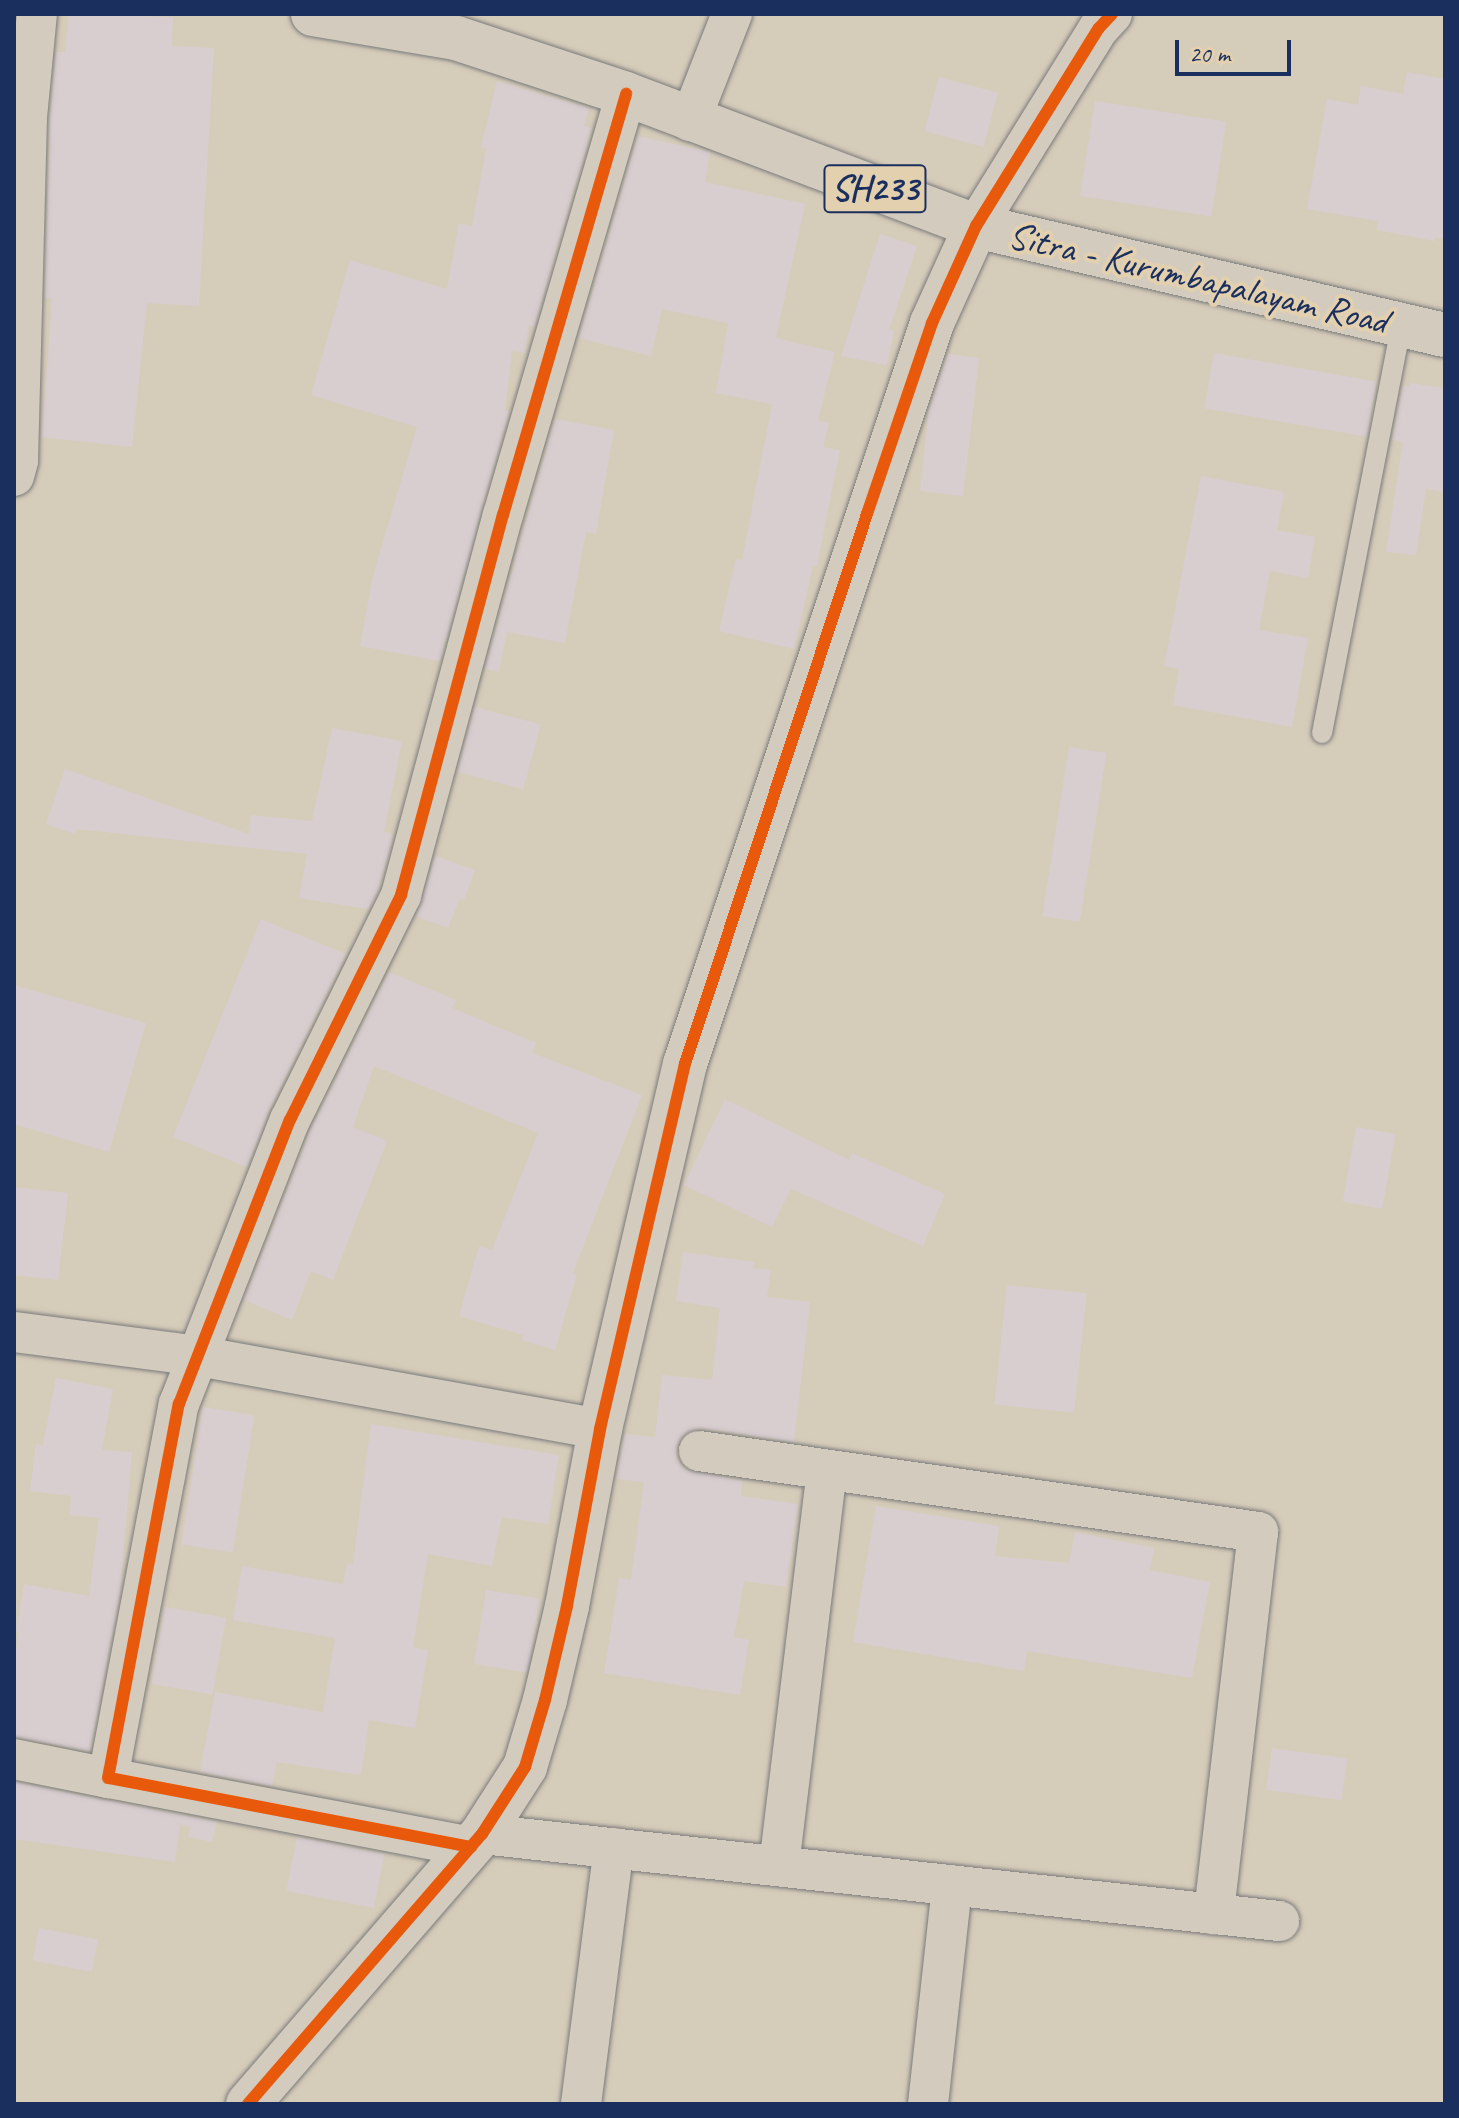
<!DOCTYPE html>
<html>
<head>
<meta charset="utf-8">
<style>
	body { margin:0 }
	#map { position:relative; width:1459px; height:2118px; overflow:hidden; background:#d6ccba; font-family:Caveat,sans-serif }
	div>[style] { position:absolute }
	.building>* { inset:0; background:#d9cecf; transform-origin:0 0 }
	.roads { filter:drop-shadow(0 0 2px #7b7b7b) drop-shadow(0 0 2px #7b7b7b) }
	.lane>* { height:20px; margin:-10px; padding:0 10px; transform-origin:10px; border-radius:10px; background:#d2cbbe }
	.street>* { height:40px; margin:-20px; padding:0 20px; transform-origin:20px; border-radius:20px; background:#d2cbbe }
	.secondary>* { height:44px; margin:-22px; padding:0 22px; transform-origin:22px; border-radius:22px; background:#d2cbbe }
	.primary>* { height:44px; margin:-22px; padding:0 22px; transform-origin:22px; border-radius:22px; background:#d2cbbe }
	.cycleway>* { height:12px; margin:-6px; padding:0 6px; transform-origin:6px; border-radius:6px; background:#e8590c }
	span { translate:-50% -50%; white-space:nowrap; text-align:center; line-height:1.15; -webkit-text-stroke:8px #e2d0ae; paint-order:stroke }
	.shield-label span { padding:2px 6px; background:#e2d0ae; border:2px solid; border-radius:6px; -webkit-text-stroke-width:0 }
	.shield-label { font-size:36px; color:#1b2f5e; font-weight:700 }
	.street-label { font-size:38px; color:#1b2f5e }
	.frame { position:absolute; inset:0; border:16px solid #1b2f5e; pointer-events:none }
	.scale { position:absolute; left:1175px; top:40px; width:116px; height:36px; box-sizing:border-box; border:4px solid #1b2f5e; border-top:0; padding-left:10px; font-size:24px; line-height:28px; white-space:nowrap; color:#1b2f5e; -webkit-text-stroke:6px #e2d0ae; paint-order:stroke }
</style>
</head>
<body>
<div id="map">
	<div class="building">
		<div style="clip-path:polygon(69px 14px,173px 17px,172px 46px,214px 48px,199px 306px,147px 303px,132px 447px,42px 437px,52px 298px,45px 298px,50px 118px,56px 52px,65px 52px)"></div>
		<div style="clip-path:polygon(1407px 72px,1445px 79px,1445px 239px,1435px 238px,1435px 241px,1377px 230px,1378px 221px,1307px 209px,1327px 99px,1358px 105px,1361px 86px,1403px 94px)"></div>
		<div style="left:939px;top:77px;width:61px;height:56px;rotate:15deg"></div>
		<div style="clip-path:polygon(497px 81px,589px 108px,584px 126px,592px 128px,534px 327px,529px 325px,525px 353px,512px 351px,505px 411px,509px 411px,440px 661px,360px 646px,373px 576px,417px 427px,311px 395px,350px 260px,447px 289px,459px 223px,472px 226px,486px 149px,481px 148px)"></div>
		<div style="left:1095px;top:101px;width:133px;height:96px;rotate:9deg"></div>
		<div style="clip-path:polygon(638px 136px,710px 152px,705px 182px,805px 204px,776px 338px,835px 352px,818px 420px,829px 423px,823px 447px,840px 450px,817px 566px,813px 566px,794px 649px,719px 631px,736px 559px,742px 560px,772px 404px,716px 393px,728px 323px,662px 309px,651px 356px,579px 338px)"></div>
		<div style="clip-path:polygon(880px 234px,917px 246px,889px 330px,894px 331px,887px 365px,841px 356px)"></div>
		<div style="left:1214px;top:353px;width:165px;height:56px;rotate:10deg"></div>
		<div style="clip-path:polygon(948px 354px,979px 358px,963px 496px,920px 491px,929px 410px)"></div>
		<div style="clip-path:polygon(1410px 383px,1445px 388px,1445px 492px,1426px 489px,1416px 555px,1386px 552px,1403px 442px,1392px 440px,1403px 385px,1410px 387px)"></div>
		<div style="clip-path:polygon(555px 419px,614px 430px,596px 534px,586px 532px,565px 643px,507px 632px,499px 672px,485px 669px)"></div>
		<div style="clip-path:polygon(1201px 476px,1284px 492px,1277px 530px,1315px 537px,1308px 578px,1270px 571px,1259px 630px,1308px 638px,1292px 727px,1173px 705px,1179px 669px,1164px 666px)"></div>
		<div style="left:475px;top:707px;width:68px;height:67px;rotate:15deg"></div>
		<div style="clip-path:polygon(332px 728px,402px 741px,384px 832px,391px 833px,392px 840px,379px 887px,368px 909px,299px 898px,307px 854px,77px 829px,75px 834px,46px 824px,65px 769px,249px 834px,251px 815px,312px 821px)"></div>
		<div style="left:1069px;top:747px;width:38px;height:171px;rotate:9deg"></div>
		<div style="clip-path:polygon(435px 856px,475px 870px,464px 900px,460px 898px,448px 928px,416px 916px)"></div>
		<div style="clip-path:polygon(261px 919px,346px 954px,269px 1110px,247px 1167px,173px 1137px)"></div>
		<div style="clip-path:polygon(389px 972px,456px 1000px,452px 1008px,536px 1043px,532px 1053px,642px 1095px,573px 1273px,577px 1274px,555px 1350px,522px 1340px,523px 1335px,459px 1316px,479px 1246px,492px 1250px,538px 1133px,374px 1066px,353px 1127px,387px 1141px,333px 1280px,311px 1271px,292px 1320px,244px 1300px,311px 1129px)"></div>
		<div style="clip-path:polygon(14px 985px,146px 1023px,109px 1152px,14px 1124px)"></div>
		<div style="clip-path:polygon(725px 1099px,849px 1160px,852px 1153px,945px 1194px,923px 1246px,791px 1189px,772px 1227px,684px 1185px)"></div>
		<div style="left:1356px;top:1127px;width:40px;height:76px;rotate:10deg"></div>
		<div style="clip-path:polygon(14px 1187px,68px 1193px,58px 1280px,14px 1275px)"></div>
		<div style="clip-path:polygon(683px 1252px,755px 1262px,752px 1268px,771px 1270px,767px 1297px,810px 1302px,794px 1442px,702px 1428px,682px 1436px,676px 1447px,677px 1459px,685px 1469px,742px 1481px,741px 1496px,798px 1504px,786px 1587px,744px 1581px,734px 1637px,749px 1640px,740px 1695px,604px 1673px,619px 1578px,631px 1580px,644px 1482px,616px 1479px,625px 1434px,655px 1437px,662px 1375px,712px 1380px,720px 1308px,676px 1301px)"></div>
		<div style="left:1007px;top:1285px;width:80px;height:120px;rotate:6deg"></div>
		<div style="clip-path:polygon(56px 1378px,113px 1389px,102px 1450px,132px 1452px,120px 1593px,90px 1751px,14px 1737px,14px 1665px,19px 1632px,16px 1631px,24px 1584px,89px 1596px,99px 1518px,69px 1515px,71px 1496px,30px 1491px,36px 1444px,43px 1445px)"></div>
		<div style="left:203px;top:1407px;width:52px;height:139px;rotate:9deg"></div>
		<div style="clip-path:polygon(371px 1424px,559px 1455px,548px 1524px,502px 1517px,492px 1566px,428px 1554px,413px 1647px,428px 1650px,415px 1728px,369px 1720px,361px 1775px,277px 1762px,272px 1786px,200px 1772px,215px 1692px,323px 1712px,335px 1638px,233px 1620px,242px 1566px,343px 1584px,347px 1563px,353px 1564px)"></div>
		<div style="clip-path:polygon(876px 1506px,999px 1526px,995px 1556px,1069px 1563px,1075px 1532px,1154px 1548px,1150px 1570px,1210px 1582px,1192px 1678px,1027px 1651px,1024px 1671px,853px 1642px)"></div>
		<div style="left:486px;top:1590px;width:54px;height:75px;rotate:9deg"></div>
		<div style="left:165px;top:1607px;width:62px;height:78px;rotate:10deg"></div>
		<div style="left:1272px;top:1748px;width:76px;height:42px;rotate:8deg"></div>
		<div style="clip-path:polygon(14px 1782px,217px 1822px,212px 1842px,188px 1837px,190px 1827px,180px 1824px,175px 1862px,14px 1839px)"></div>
		<div style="left:297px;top:1837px;width:89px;height:55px;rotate:11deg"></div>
		<div style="left:39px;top:1928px;width:60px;height:33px;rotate:11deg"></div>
	</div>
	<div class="roads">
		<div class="lane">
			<div style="left:1322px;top:733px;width:416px;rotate:-79deg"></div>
		</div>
		<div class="street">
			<div style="left:690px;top:121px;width:115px;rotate:-68.6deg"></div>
			<div style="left:976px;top:226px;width:233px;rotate:-58.2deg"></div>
			<div style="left:1099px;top:28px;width:19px;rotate:-47deg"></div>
			<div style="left:14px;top:476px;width:16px;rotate:-75deg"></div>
			<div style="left:18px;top:461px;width:344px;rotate:-88.5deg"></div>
			<div style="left:27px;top:117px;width:103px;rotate:-84.5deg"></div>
			<div style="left:14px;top:1332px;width:186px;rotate:7.4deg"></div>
			<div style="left:198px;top:1356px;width:409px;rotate:10.3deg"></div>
			<div style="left:699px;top:1451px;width:565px;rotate:8.24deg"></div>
			<div style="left:1258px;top:1532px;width:385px;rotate:96.6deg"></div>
			<div style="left:14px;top:1759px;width:96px;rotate:11.4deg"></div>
			<div style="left:482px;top:1834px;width:802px;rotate:6.23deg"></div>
			<div style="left:471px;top:1847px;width:369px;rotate:-169.2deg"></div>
			<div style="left:108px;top:1778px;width:381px;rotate:-79.3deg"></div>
			<div style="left:179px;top:1404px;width:305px;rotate:-68.7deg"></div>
			<div style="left:290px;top:1120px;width:251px;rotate:-63.7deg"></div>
			<div style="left:401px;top:895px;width:393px;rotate:-75deg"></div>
			<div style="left:503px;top:515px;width:439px;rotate:-73.7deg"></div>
			<div style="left:779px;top:1866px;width:399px;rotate:-83.1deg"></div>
			<div style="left:581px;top:2104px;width:258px;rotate:-82.7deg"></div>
			<div style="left:928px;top:2104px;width:220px;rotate:-83.7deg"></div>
		</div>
		<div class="secondary">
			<div style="left:248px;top:2104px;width:357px;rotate:-49.1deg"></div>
			<div style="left:482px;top:1834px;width:80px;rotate:-57.3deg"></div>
			<div style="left:525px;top:1767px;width:70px;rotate:-73.4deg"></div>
			<div style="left:545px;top:1700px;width:97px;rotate:-76.8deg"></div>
			<div style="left:567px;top:1606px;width:180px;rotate:-79.4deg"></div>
			<div style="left:600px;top:1429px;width:375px;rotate:-76.9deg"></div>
			<div style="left:685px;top:1064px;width:781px;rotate:-71.57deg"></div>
			<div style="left:932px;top:323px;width:107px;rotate:-65.6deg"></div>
		</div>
		<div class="primary">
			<div style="left:313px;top:14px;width:145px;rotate:9.5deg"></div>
			<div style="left:456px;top:38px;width:179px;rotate:18.2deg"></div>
			<div style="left:626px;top:94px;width:374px;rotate:20.7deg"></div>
			<div style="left:976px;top:226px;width:481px;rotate:13.1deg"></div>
		</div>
	</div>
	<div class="cycleway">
		<div style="left:471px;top:1847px;width:369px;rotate:-169.2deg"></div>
		<div style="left:108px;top:1778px;width:381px;rotate:-79.3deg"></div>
		<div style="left:179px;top:1404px;width:305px;rotate:-68.7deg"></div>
		<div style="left:290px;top:1120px;width:251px;rotate:-63.7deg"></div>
		<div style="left:401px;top:895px;width:393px;rotate:-75deg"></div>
		<div style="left:503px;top:515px;width:439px;rotate:-73.7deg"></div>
		<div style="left:248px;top:2104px;width:357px;rotate:-49.1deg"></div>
		<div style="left:482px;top:1834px;width:80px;rotate:-57.3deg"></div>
		<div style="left:525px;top:1767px;width:70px;rotate:-73.4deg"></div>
		<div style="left:545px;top:1700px;width:97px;rotate:-76.8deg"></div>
		<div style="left:567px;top:1606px;width:180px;rotate:-79.4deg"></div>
		<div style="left:600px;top:1429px;width:375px;rotate:-76.9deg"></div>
		<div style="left:685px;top:1064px;width:579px;rotate:-71.69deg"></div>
		<div style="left:867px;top:514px;width:202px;rotate:-71.2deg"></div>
		<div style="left:932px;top:323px;width:107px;rotate:-65.6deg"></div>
		<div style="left:976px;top:226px;width:233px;rotate:-58.2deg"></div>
		<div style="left:1099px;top:28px;width:19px;rotate:-47deg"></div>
	</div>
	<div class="shield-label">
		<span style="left:875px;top:189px">SH233</span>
	</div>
	<div class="street-label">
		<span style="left:1198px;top:278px;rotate:13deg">Sitra - Kurumbapalayam Road</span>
	</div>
	<div class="frame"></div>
	<div class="scale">20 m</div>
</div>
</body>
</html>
